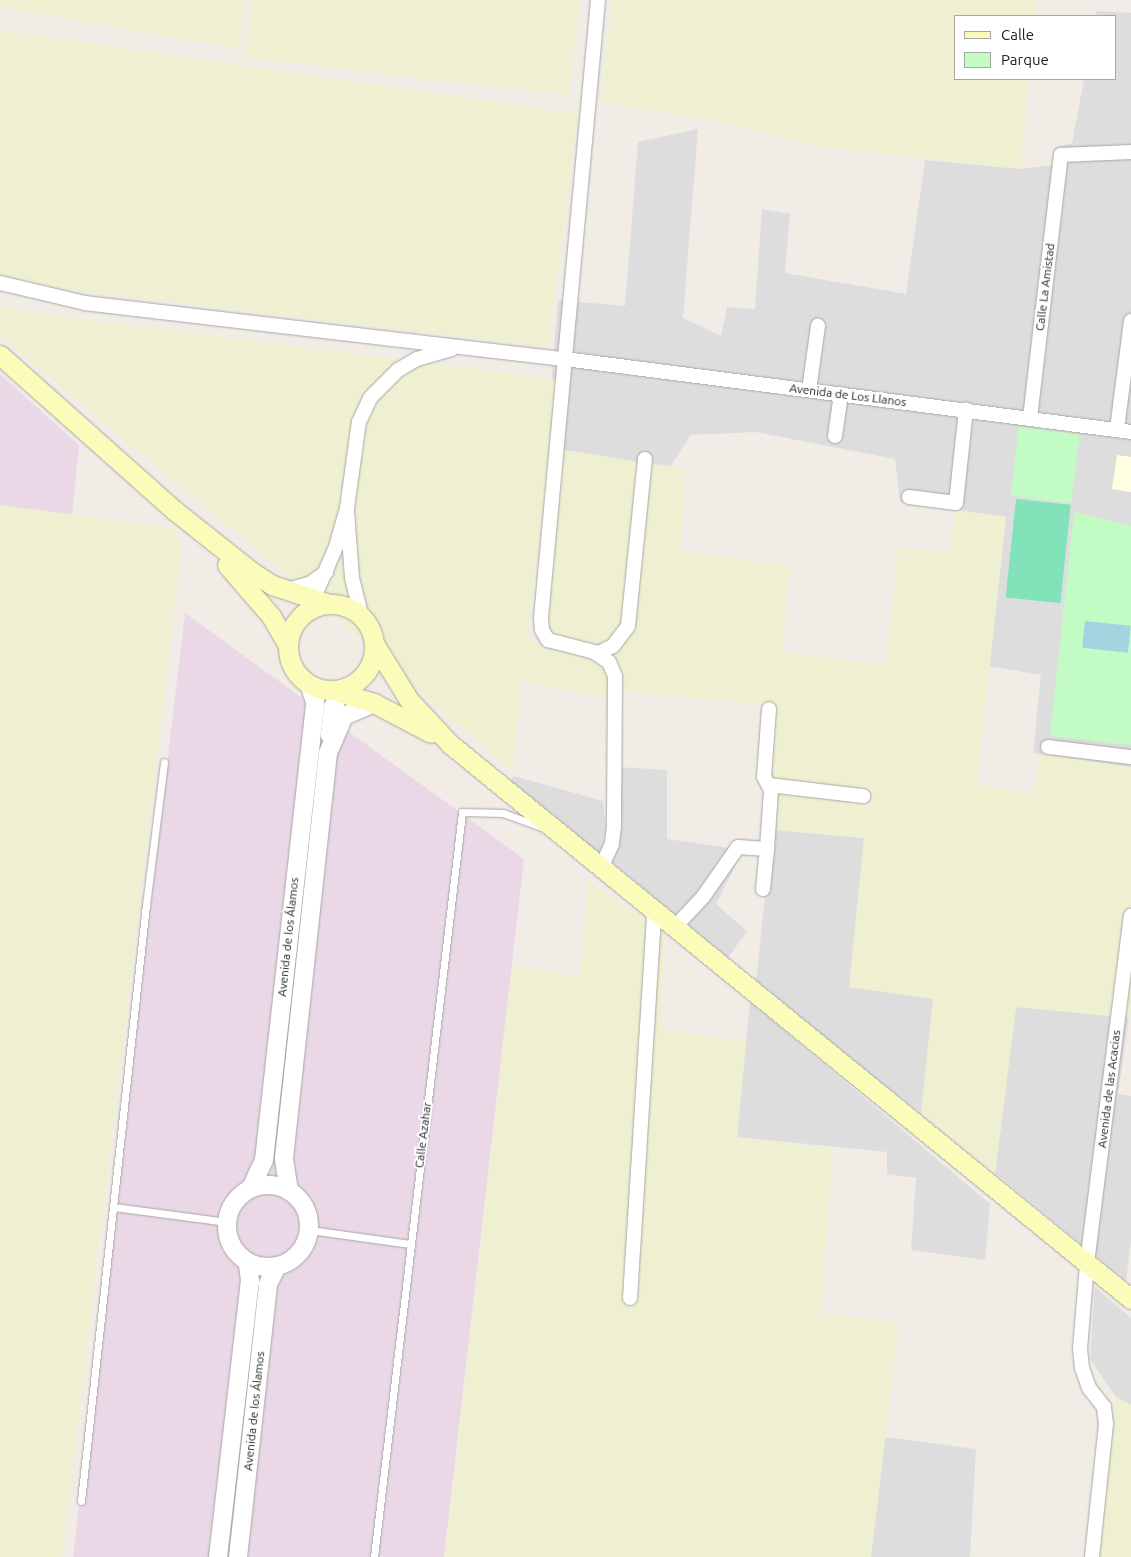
<!DOCTYPE html>
<html>
<head>
<meta charset="utf-8">
<style>
	body { margin:0 }
	#map { position:relative; width:1131px; height:1557px; overflow:hidden; background:#f1ede6; font-family:Ubuntu,sans-serif }
	div>[style] { position:absolute }
	.residential>* { inset:0; background:#dedddd }
	.industrial>* { inset:0; background:#ead8e7 }
	.education>* { inset:0; background:#fffee1 }
	.farmland>* { inset:0; background:#eff0d1 }
	.park>* { inset:0; background:#c3fbc5; transform-origin:0 0 }
	.pitch>* { inset:0; background:#82e2ba; transform-origin:0 0 }
	.water>* { inset:0; background:#a5d4e0; transform-origin:0 0 }
	.roads { filter:drop-shadow(0 0 1px #a7a7a7) drop-shadow(0 0 1px #a7a7a7) }
	.service>* { height:7px; margin:-3.5px; padding:0 3.5px; transform-origin:3.5px; border-radius:3.5px; background:#fff }
	.minor>* { height:14px; margin:-7px; padding:0 7px; transform-origin:7px; border-radius:7px; background:#fff }
	.tertiary>* { height:18px; margin:-9px; padding:0 9px; transform-origin:9px; border-radius:9px; background:#fff }
	.tertiary>.ring { margin:-9px; padding:0; box-sizing:content-box; background:none; border:18px solid #fff; border-radius:50% }
	.secondary>* { height:19px; margin:-9.5px; padding:0 9.5px; transform-origin:9.5px; border-radius:9.5px; background:#fbfcb9 }
	.secondary>.ring { margin:-9.5px; padding:0; box-sizing:content-box; background:none; border:19px solid #fbfcb9; border-radius:50% }
	span { translate:-50% -50%; white-space:nowrap; text-align:center; line-height:1.15; -webkit-text-stroke:4px #fff; paint-order:stroke }
	.street-label { font-size:12px; color:#202020 }
	.legend { position:absolute; left:954px; top:15px; width:162px; height:65px; box-sizing:border-box; background:#fff; border:1px solid #a6a6a6; margin:0; padding:6px 9px; list-style:none; font-size:15px; color:#202020 }
	.legend li { display:flex; align-items:center; gap:10px; height:25px }
	.legend b { width:25px; border:1px solid #a6a6a6 }
</style>
</head>
<body>
<div id="map">
	<div class="residential">
		<div style="clip-path:polygon(1096px 11px,1131px 13px,1131px 767px,1033px 753px,1041px 675px,989px 666px,1006px 517px,900px 502px,895px 459px,755px 432px,691px 435px,670px 467px,546px 447px,558px 300px,625px 306px,638px 142px,698px 129px,683px 318px,721px 336px,727px 307px,755px 309px,762px 209px,790px 214px,785px 273px,906px 294px,925px 160px,1020px 169px,1053px 165px,1056px 147px,1072px 143px,1084px 79px,1115px 79px,1115px 16px,1096px 16px)"></div>
		<div style="clip-path:polygon(618px 767px,667px 770px,667px 839px,743px 850px,716px 904px,747px 931px,728px 958px,613px 863px)"></div>
		<div style="clip-path:polygon(514px 776px,603px 801px,606px 830px,600px 855px,509px 782px)"></div>
		<div style="clip-path:polygon(772px 830px,864px 838px,934px 999px,921px 1113px,831px 1045px,756px 981px)"></div>
		<div style="clip-path:polygon(750px 1001px,990px 1204px,985px 1260px,911px 1250px,916px 1178px,887px 1174px,887px 1152px,737px 1137px)"></div>
		<div style="clip-path:polygon(1016px 1007px,1129px 1017px,1118px 1094px,1131px 1096px,1131px 1240px,1126px 1281px,995px 1173px)"></div>
		<div style="clip-path:polygon(1095px 1287px,1131px 1318px,1131px 1405px,1116px 1397px,1090px 1359px)"></div>
		<div style="clip-path:polygon(885px 1437px,976px 1449px,970px 1557px,871px 1557px)"></div>
	</div>
	<div class="industrial">
		<div style="clip-path:polygon(0 374px,79px 445px,72px 515px,0 505px)"></div>
		<div style="clip-path:polygon(185px 613px,524px 859px,444px 1557px,73px 1557px)"></div>
	</div>
	<div class="education">
		<div style="clip-path:polygon(1117px 455px,1131px 457px,1131px 492px,1112px 489px)"></div>
	</div>
	<div class="farmland">
		<div style="clip-path:polygon(0 0,246px 0,240px 49px,0 7px)"></div>
		<div style="clip-path:polygon(252px 0,580px 0,569px 95px,245px 58px)"></div>
		<div style="clip-path:polygon(612px 0,1037px 0,1036px 16px,955px 16px,955px 79px,1029px 79px,1020px 169px,827px 148px,710px 120px,601px 102px)"></div>
		<div style="clip-path:polygon(0 30px,578px 114px,548px 347px,64px 289px,0 276px)"></div>
		<div style="clip-path:polygon(0 305px,43px 314px,558px 380px,527px 640px,598px 662px,609px 675px,609px 699px,522px 680px,512px 771px,270px 560px,0 336px)"></div>
		<div style="clip-path:polygon(564px 450px,640px 462px,627px 617px,616px 639px,603px 647px,552px 633px,549px 612px)"></div>
		<div style="clip-path:polygon(649px 463px,685px 468px,681px 551px,789px 566px,782px 652px,886px 665px,898px 547px,949px 553px,955px 510px,1006px 517px,977px 784px,1033px 795px,1040px 754px,1131px 767px,1131px 1018px,1016px 1007px,995px 1173px,921px 1113px,933px 999px,849px 987px,864px 838px,772px 829px,776px 792px,773px 777px,776px 706px,620px 691px,609px 654px,632px 635px)"></div>
		<div style="clip-path:polygon(0 505px,172px 528px,182px 545px,62px 1557px,0 1557px)"></div>
		<div style="clip-path:polygon(588px 880px,665px 934px,660px 1030px,746px 1041px,737px 1137px,833px 1149px,821px 1314px,899px 1322px,871px 1557px,445px 1557px,512px 966px,580px 976px)"></div>
		<div style="clip-path:polygon(1116px 1397px,1131px 1405px,1131px 1557px,1099px 1557px)"></div>
	</div>
	<div class="park">
		<div style="left:1019px;top:427px;width:61px;height:69px;rotate:7deg"></div>
		<div style="clip-path:polygon(1074px 512px,1131px 526px,1131px 745px,1050px 736px)"></div>
	</div>
	<div class="pitch">
		<div style="left:1016px;top:499px;width:55px;height:99px;rotate:6deg"></div>
	</div>
	<div class="water">
		<div style="left:1085px;top:621px;width:46px;height:27px;rotate:6deg"></div>
	</div>
	<div class="roads">
		<div class="service">
			<div style="left:114px;top:1207px;width:114px;rotate:7.6deg"></div>
			<div style="left:310px;top:1230px;width:101px;rotate:8deg"></div>
			<div style="left:81px;top:1501px;width:600px;rotate:-83.78deg"></div>
			<div style="left:146px;top:905px;width:144px;rotate:-82.8deg"></div>
			<div style="left:374px;top:1557px;width:750px;rotate:-83.26deg"></div>
			<div style="left:462px;top:812px;width:41px;rotate:1.4deg"></div>
			<div style="left:503px;top:813px;width:40px;rotate:20.2deg"></div>
		</div>
		<div class="minor">
			<div style="left:598px;top:0;width:621px;rotate:95.27deg"></div>
			<div style="left:541px;top:618px;width:12px;rotate:85deg"></div>
			<div style="left:542px;top:630px;width:12px;rotate:59deg"></div>
			<div style="left:548px;top:640px;width:48px;rotate:14.6deg"></div>
			<div style="left:594px;top:652px;width:18px;rotate:34deg"></div>
			<div style="left:609px;top:662px;width:15px;rotate:67deg"></div>
			<div style="left:615px;top:676px;width:151px;rotate:90.4deg"></div>
			<div style="left:614px;top:827px;width:17px;rotate:97deg"></div>
			<div style="left:612px;top:844px;width:26px;rotate:115deg"></div>
			<div style="left:0;top:283px;width:87px;rotate:13.2deg"></div>
			<div style="left:85px;top:303px;width:483px;rotate:6.7deg"></div>
			<div style="left:565px;top:359px;width:571px;rotate:7.35deg"></div>
			<div style="left:809px;top:390px;width:65px;rotate:-82deg"></div>
			<div style="left:1030px;top:418px;width:265px;rotate:-83.3deg"></div>
			<div style="left:1061px;top:155px;width:70px;rotate:-2.5deg"></div>
			<div style="left:1117px;top:429px;width:109px;rotate:-82.6deg"></div>
			<div style="left:835px;top:436px;width:42px;rotate:-81.9deg"></div>
			<div style="left:909px;top:497px;width:47px;rotate:7.3deg"></div>
			<div style="left:956px;top:503px;width:94px;rotate:-83.9deg"></div>
			<div style="left:347px;top:511px;width:67px;rotate:85.7deg"></div>
			<div style="left:352px;top:578px;width:38px;rotate:76deg"></div>
			<div style="left:287px;top:590px;width:25px;rotate:-16deg"></div>
			<div style="left:311px;top:583px;width:19px;rotate:-36deg"></div>
			<div style="left:309px;top:609px;width:68px;rotate:-66.5deg"></div>
			<div style="left:336px;top:547px;width:41px;rotate:-74.2deg"></div>
			<div style="left:347px;top:508px;width:87px;rotate:-82.1deg"></div>
			<div style="left:359px;top:422px;width:26px;rotate:-65deg"></div>
			<div style="left:370px;top:398px;width:40px;rotate:-45deg"></div>
			<div style="left:398px;top:370px;width:22px;rotate:-30deg"></div>
			<div style="left:417px;top:359px;width:36px;rotate:-16deg"></div>
			<div style="left:597px;top:654px;width:18px;rotate:-27deg"></div>
			<div style="left:613px;top:646px;width:25px;rotate:-53deg"></div>
			<div style="left:628px;top:626px;width:168px;rotate:-84.2deg"></div>
			<div style="left:1048px;top:747px;width:84px;rotate:6.9deg"></div>
			<div style="left:769px;top:785px;width:95px;rotate:6.7deg"></div>
			<div style="left:763px;top:889px;width:40px;rotate:-84.3deg"></div>
			<div style="left:674px;top:928px;width:42px;rotate:-46.9deg"></div>
			<div style="left:703px;top:897px;width:61px;rotate:-55deg"></div>
			<div style="left:738px;top:847px;width:29px;rotate:4deg"></div>
			<div style="left:767px;top:849px;width:59px;rotate:-86.1deg"></div>
			<div style="left:771px;top:790px;width:15px;rotate:-118deg"></div>
			<div style="left:764px;top:777px;width:68px;rotate:-85.8deg"></div>
			<div style="left:630px;top:1298px;width:387px;rotate:-86.4deg"></div>
			<div style="left:1092px;top:1557px;width:134px;rotate:-84deg"></div>
			<div style="left:1106px;top:1424px;width:17px;rotate:-97deg"></div>
			<div style="left:1104px;top:1407px;width:24px;rotate:-128deg"></div>
			<div style="left:1089px;top:1388px;width:21px;rotate:-109deg"></div>
			<div style="left:1082px;top:1368px;width:19px;rotate:-96deg"></div>
			<div style="left:1080px;top:1349px;width:86px;rotate:-85.3deg"></div>
			<div style="left:1087px;top:1263px;width:350px;rotate:-82.8deg"></div>
		</div>
		<div class="tertiary">
			<div style="left:330px;top:735px;width:28px;rotate:-84deg"></div>
			<div style="left:333px;top:707px;width:21px;rotate:-62deg"></div>
			<div class="ring" style="left:227px;top:1185px;width:64px;height:64px"></div>
			<div style="left:251px;top:1188px;width:31px;rotate:-65deg"></div>
			<div style="left:264px;top:1160px;width:461px;rotate:-83.6deg"></div>
			<div style="left:315px;top:702px;width:19px;rotate:-108deg"></div>
			<div style="left:289px;top:1191px;width:33px;rotate:-99deg"></div>
			<div style="left:284px;top:1158px;width:407px;rotate:-83.8deg"></div>
			<div style="left:328px;top:753px;width:40px;rotate:-66.6deg"></div>
			<div style="left:344px;top:716px;width:33px;rotate:-23deg"></div>
			<div style="left:218px;top:1557px;width:278px;rotate:-83.4deg"></div>
			<div style="left:250px;top:1281px;width:16px;rotate:-97deg"></div>
			<div style="left:238px;top:1557px;width:275px;rotate:-83.7deg"></div>
			<div style="left:268px;top:1284px;width:20px;rotate:-63deg"></div>
		</div>
		<div class="secondary">
			<div style="left:0;top:355px;width:233px;rotate:41.7deg"></div>
			<div style="left:174px;top:510px;width:100px;rotate:38.5deg"></div>
			<div style="left:252px;top:572px;width:24px;rotate:33deg"></div>
			<div style="left:272px;top:585px;width:57px;rotate:18.4deg"></div>
			<div style="left:227px;top:565px;width:67px;rotate:49.2deg"></div>
			<div style="left:271px;top:616px;width:34px;rotate:60deg"></div>
			<div class="ring" style="left:288px;top:604px;width:67px;height:67px"></div>
			<div style="left:375px;top:645px;width:65px;rotate:58.3deg"></div>
			<div style="left:409px;top:700px;width:60px;rotate:47deg"></div>
			<div style="left:450px;top:744px;width:879px;rotate:39.18deg"></div>
			<div style="left:332px;top:690px;width:44px;rotate:17.2deg"></div>
			<div style="left:374px;top:703px;width:64px;rotate:27.8deg"></div>
		</div>
	</div>
	<div class="street-label">
		<span style="left:1045px;top:287px;rotate:-83deg">Calle La Amistad</span>
		<span style="left:848px;top:395px;rotate:7deg">Avenida de Los Llanos</span>
		<span style="left:288px;top:937px;rotate:-84deg">Avenida de los Álamos</span>
		<span style="left:1109px;top:1089px;rotate:-83deg">Avenida de las Acacias</span>
		<span style="left:423px;top:1135px;rotate:-83deg">Calle Azahar</span>
		<span style="left:254px;top:1411px;rotate:-84deg">Avenida de los Álamos</span>
	</div>
	<ul class="legend">
	<li><b style="height:6px;background:#fbfcb9"></b>Calle</li>
	<li><b style="height:14px;background:#c3fbc5"></b>Parque</li>
	</ul>
</div>
</body>
</html>
